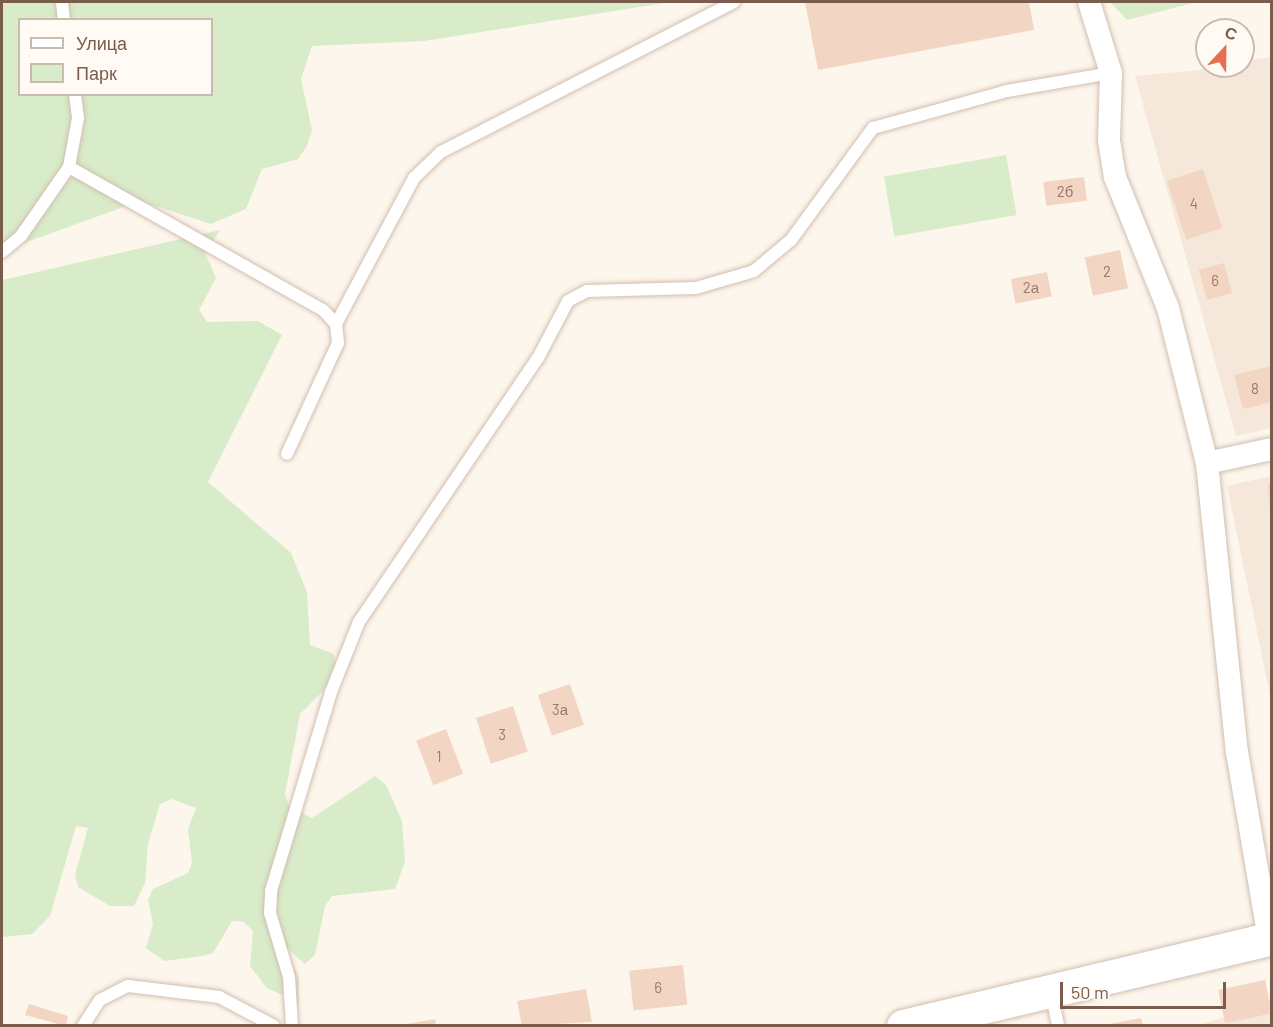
<!DOCTYPE html>
<html>
<head>
<meta charset="utf-8">
<style>
	body { margin:0 }
	#map { position:relative; width:1273px; height:1027px; overflow:hidden; background:#fdf6ec; font-family:Barlow,sans-serif }
	div>[style] { position:absolute }
	.residential>* { inset:0; background:#f5e8da }
	.green>* { inset:0; background:#d8ecc9; transform-origin:0 0 }
	.building>* { inset:0; background:#f3d5c3; transform-origin:0 0 }
	.roads { filter:drop-shadow(0 0 2px #d1beb0) drop-shadow(0 0 2px #d1beb0) }
	.lane>* { height:12px; margin:-6px; padding:0 6px; transform-origin:6px; border-radius:6px; background:#fff }
	.street>* { height:22px; margin:-11px; padding:0 11px; transform-origin:11px; border-radius:11px; background:#fff }
	.secondary>* { height:33px; margin:-16.5px; padding:0 16.5px; transform-origin:16.5px; border-radius:16.5px; background:#fff }
	span { translate:-50% -50%; white-space:nowrap; text-align:center; line-height:1.15; -webkit-text-stroke:6px #fffaf3; paint-order:stroke }
	.number-label { font-size:15px; color:#987a6a }
	.number-label span { -webkit-text-stroke-width:0 }
	.frame { position:absolute; inset:0; border:3px solid #7a5c4d; pointer-events:none }
	.legend { position:absolute; left:18px; top:18px; width:195px; height:78px; box-sizing:border-box; background:#fffaf3; border:2px solid #cabbb1; margin:0; padding:8px 10px; list-style:none; font-size:18px; color:#7a5c4d }
	.legend li { display:flex; align-items:center; gap:12px; height:30px }
	.legend b { width:30px; border:2px solid #cabbb1 }
	.north { position:absolute; left:1195px; top:18px; width:60px; height:60px; box-sizing:border-box; background:#fffaf3; border:2px solid #cabbb1; border-radius:50%; rotate:22deg; font-size:16px; font-weight:700; line-height:24px; text-align:center; color:#7a5c4d }
	.north::after { content:''; display:block; margin:auto; width:21px; height:27px; background:#e76f51; clip-path:polygon(50% 0,100% 100%,50% 72%,0 100%) }
	.scale { position:absolute; left:1060px; top:982px; width:166px; height:27px; box-sizing:border-box; border:3px solid #7a5c4d; border-top:0; padding-left:8px; font-size:18px; line-height:21px; white-space:nowrap; color:#7a5c4d; -webkit-text-stroke:4px #fffaf3; paint-order:stroke }
</style>
</head>
<body>
<div id="map">
	<div class="residential">
		<div style="clip-path:polygon(1271px 57px,1271px 428px,1236px 436px,1135px 76px,1243px 66px,1243px 61px)"></div>
		<div style="clip-path:polygon(1271px 476px,1271px 700px,1227px 486px)"></div>
		<div style="clip-path:polygon(1271px 1003px,1271px 1025px,1199px 1025px)"></div>
	</div>
	<div class="green">
		<div style="clip-path:polygon(evenodd,2px 2px,671px 2px,424px 41px,312px 46px,301px 79px,312px 130px,307px 146px,298px 159px,262px 169px,246px 209px,211px 224px,140px 201px,2px 251px,2px 2px,20px 20px,212px 20px,212px 94px,20px 94px,20px 20px)"></div>
		<div style="clip-path:polygon(1110px 2px,1197px 2px,1127px 20px)"></div>
		<div style="left:1006px;top:155px;width:61px;height:124px;rotate:80deg"></div>
		<div style="clip-path:polygon(220px 230px,205px 253px,216px 278px,199px 310px,207px 322px,258px 321px,282px 335px,208px 482px,291px 553px,307px 592px,310px 645px,334px 654px,336px 667px,323px 691px,300px 714px,285px 794px,289px 806px,312px 818px,375px 776px,386px 785px,402px 821px,405px 862px,395px 889px,332px 896px,325px 906px,315px 955px,305px 964px,280px 942px,299px 978px,299px 1003px,267px 988px,250px 966px,253px 931px,244px 922px,232px 921px,213px 953px,202px 956px,164px 961px,146px 948px,153px 924px,148px 900px,153px 889px,188px 873px,192px 863px,188px 829px,196px 808px,172px 799px,160px 804px,148px 844px,145px 883px,134px 906px,110px 906px,78px 887px,75px 875px,88px 828px,76px 826px,50px 916px,32px 934px,2px 937px,2px 280px)"></div>
	</div>
	<div class="building">
		<div style="clip-path:polygon(805px 2px,1029px 2px,1034px 30px,818px 70px)"></div>
		<div style="left:1203px;top:169px;width:62px;height:38px;rotate:72deg"></div>
		<div style="left:1084px;top:177px;width:24px;height:41px;rotate:83deg"></div>
		<div style="left:1120px;top:250px;width:39px;height:36px;rotate:78deg"></div>
		<div style="left:1224px;top:263px;width:31px;height:26px;rotate:75deg"></div>
		<div style="left:1047px;top:272px;width:25px;height:37px;rotate:79deg"></div>
		<div style="clip-path:polygon(1271px 366px,1272px 402px,1243px 409px,1234px 375px)"></div>
		<div style="clip-path:polygon(1268px 484px,1272px 484px,1272px 507px,1270px 507px)"></div>
		<div style="left:570px;top:684px;width:43px;height:34px;rotate:71deg"></div>
		<div style="left:513px;top:706px;width:48px;height:39px;rotate:72deg"></div>
		<div style="left:446px;top:729px;width:48px;height:32px;rotate:69deg"></div>
		<div style="left:683px;top:965px;width:40px;height:54px;rotate:84deg"></div>
		<div style="left:1265px;top:980px;width:34px;height:48px;rotate:78deg"></div>
		<div style="clip-path:polygon(586px 989px,592px 1022px,522px 1026px,517px 1001px)"></div>
		<div style="clip-path:polygon(29px 1004px,68px 1016px,66px 1026px,25px 1015px)"></div>
		<div style="clip-path:polygon(1141px 1018px,1143px 1026px,1109px 1026px,1109px 1024px)"></div>
		<div style="clip-path:polygon(435px 1019px,436px 1026px,407px 1026px,407px 1024px)"></div>
	</div>
	<div class="roads">
		<div class="lane">
			<div style="left:62px;top:2px;width:18px;rotate:84deg"></div>
			<div style="left:69px;top:167px;width:291px;rotate:29.4deg"></div>
			<div style="left:323px;top:310px;width:19px;rotate:47deg"></div>
			<div style="left:336px;top:324px;width:19px;rotate:84deg"></div>
			<div style="left:338px;top:343px;width:122px;rotate:114.7deg"></div>
			<div style="left:2px;top:252px;width:25px;rotate:-40deg"></div>
			<div style="left:21px;top:236px;width:84px;rotate:-55.2deg"></div>
			<div style="left:69px;top:167px;width:50px;rotate:-79.6deg"></div>
			<div style="left:78px;top:118px;width:24px;rotate:-97deg"></div>
			<div style="left:336px;top:324px;width:166px;rotate:-61.9deg"></div>
			<div style="left:414px;top:178px;width:37px;rotate:-44deg"></div>
			<div style="left:441px;top:152px;width:329px;rotate:-27.1deg"></div>
			<div style="left:1051px;top:992px;width:35px;rotate:78deg"></div>
			<div style="left:83px;top:1026px;width:31px;rotate:-57deg"></div>
			<div style="left:100px;top:1000px;width:31px;rotate:-27deg"></div>
			<div style="left:128px;top:986px;width:92px;rotate:6.9deg"></div>
			<div style="left:219px;top:997px;width:62px;rotate:27.8deg"></div>
			<div style="left:292px;top:1026px;width:49px;rotate:-93.5deg"></div>
			<div style="left:289px;top:977px;width:67px;rotate:-106.5deg"></div>
			<div style="left:270px;top:913px;width:22px;rotate:-87deg"></div>
			<div style="left:271px;top:891px;width:208px;rotate:-73.2deg"></div>
			<div style="left:331px;top:692px;width:75px;rotate:-68.2deg"></div>
			<div style="left:359px;top:622px;width:319px;rotate:-55.9deg"></div>
			<div style="left:538px;top:358px;width:64px;rotate:-62.2deg"></div>
			<div style="left:568px;top:301px;width:21px;rotate:-28deg"></div>
			<div style="left:587px;top:291px;width:109px;rotate:-1.6deg"></div>
			<div style="left:696px;top:288px;width:60px;rotate:-16.3deg"></div>
			<div style="left:754px;top:271px;width:48px;rotate:-40deg"></div>
			<div style="left:791px;top:240px;width:139px;rotate:-53.8deg"></div>
			<div style="left:873px;top:128px;width:139px;rotate:-15.4deg"></div>
			<div style="left:1007px;top:91px;width:106px;rotate:-9.8deg"></div>
		</div>
		<div class="street">
			<div style="left:1089px;top:2px;width:74px;rotate:72.8deg"></div>
			<div style="left:1111px;top:73px;width:67px;rotate:91.7deg"></div>
			<div style="left:1109px;top:140px;width:37px;rotate:81deg"></div>
			<div style="left:1115px;top:177px;width:141px;rotate:68deg"></div>
			<div style="left:1168px;top:308px;width:160px;rotate:75.9deg"></div>
			<div style="left:1207px;top:463px;width:291px;rotate:84.1deg"></div>
			<div style="left:1237px;top:752px;width:190px;rotate:80.3deg"></div>
			<div style="left:1207px;top:463px;width:66px;rotate:-12.2deg"></div>
		</div>
		<div class="secondary">
			<div style="left:903px;top:1026px;width:379px;rotate:-13.4deg"></div>
		</div>
	</div>
	<div class="number-label">
		<span style="left:1065px;top:192px">2б</span>
		<span style="left:1194px;top:204px">4</span>
		<span style="left:1107px;top:272px">2</span>
		<span style="left:1215px;top:281px">6</span>
		<span style="left:1031px;top:288px">2а</span>
		<span style="left:1255px;top:389px">8</span>
		<span style="left:560px;top:710px">3а</span>
		<span style="left:502px;top:735px">3</span>
		<span style="left:439px;top:757px">1</span>
		<span style="left:658px;top:988px">6</span>
	</div>
	<div class="frame"></div>
	<ul class="legend">
	<li><b style="height:8px;background:#fff"></b>Улица</li>
	<li><b style="height:16px;background:#d8ecc9"></b>Парк</li>
	</ul>
	<div class="north">С</div>
	<div class="scale">50 m</div>
</div>
</body>
</html>
